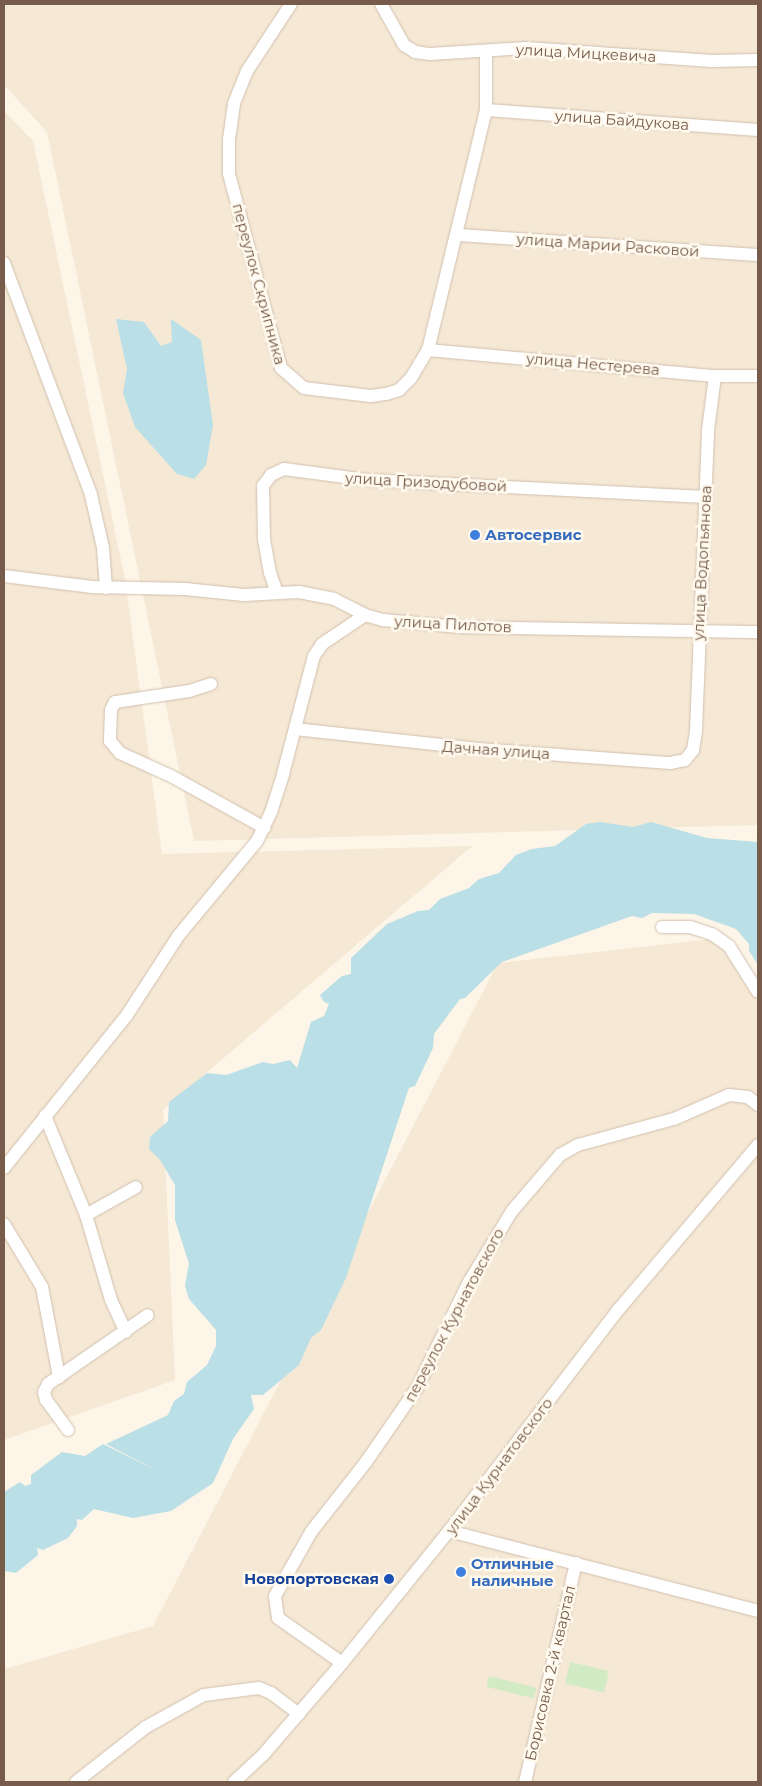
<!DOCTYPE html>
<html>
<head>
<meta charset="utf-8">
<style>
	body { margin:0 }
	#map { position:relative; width:762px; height:1786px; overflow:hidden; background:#fdf5e7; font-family:Montserrat,sans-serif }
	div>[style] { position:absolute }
	.residential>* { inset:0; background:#f5e8d5 }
	.green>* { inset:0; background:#d3ebc5; transform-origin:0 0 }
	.water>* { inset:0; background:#bbdfe7 }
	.roads { filter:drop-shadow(0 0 1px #d1c0af) drop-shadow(0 0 1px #d1c0af) }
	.minor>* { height:12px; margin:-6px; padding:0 6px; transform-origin:6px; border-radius:6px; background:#fff }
	.dots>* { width:14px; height:14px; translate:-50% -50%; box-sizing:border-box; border:2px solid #fff9ee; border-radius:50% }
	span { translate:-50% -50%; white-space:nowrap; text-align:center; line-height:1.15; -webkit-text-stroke:5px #fff9ee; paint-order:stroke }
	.street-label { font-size:15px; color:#775c4b }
	.shop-label { font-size:15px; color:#366cbe; font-weight:700 }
	.left { translate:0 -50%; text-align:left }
	.transit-label { font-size:15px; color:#164399; font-weight:700 }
	.right { translate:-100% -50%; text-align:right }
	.frame { position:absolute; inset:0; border:5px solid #775c4b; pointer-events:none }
</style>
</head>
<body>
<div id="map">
	<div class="residential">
		<div style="clip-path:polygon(4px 4px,758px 4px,758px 825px,194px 841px,47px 132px,4px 85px)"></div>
		<div style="clip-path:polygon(4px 111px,33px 141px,125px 579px,162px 854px,472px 846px,163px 1110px,175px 1380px,4px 1440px)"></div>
		<div style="clip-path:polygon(712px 939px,758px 986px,758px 1782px,4px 1782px,4px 1669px,153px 1626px,498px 963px)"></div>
	</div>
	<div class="green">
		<div style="left:570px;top:1662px;width:40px;height:22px;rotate:13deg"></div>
		<div style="left:489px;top:1676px;width:49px;height:11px;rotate:14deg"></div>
	</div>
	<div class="water">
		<div style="clip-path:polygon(116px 319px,144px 322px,161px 346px,172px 342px,171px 319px,201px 340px,213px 425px,206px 465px,194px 479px,177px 474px,135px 427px,123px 393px,127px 369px)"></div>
		<div style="clip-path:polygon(600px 822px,633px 827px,651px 822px,707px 838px,758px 842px,758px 965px,749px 951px,749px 944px,736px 929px,694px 914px,652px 913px,642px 918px,632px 916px,502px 962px,465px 998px,460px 999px,434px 1034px,433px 1048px,415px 1086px,409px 1088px,346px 1278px,321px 1330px,311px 1338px,299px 1365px,263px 1395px,251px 1395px,254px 1409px,233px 1439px,213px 1483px,171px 1511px,133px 1518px,94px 1509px,82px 1520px,77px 1519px,77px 1526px,68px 1538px,43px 1550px,37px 1548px,38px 1555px,16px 1573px,4px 1571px,4px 1492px,20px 1482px,25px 1486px,31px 1484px,31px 1475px,62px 1452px,85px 1456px,103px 1444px,158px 1471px,106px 1444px,168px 1415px,174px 1401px,184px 1394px,187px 1382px,207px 1365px,216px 1346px,216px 1330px,189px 1299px,185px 1286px,189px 1264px,175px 1220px,175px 1185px,160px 1160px,149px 1149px,150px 1137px,168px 1121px,169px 1102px,207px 1073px,226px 1075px,263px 1062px,273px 1064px,290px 1060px,297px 1068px,311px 1022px,324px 1016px,329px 1004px,324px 1002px,320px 995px,342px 976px,351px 974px,351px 958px,387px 924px,418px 911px,429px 910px,440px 899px,469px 888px,479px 879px,499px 873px,516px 855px,532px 849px,555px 846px,586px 824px)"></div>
	</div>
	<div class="roads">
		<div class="minor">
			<div style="left:291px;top:4px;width:80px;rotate:123.3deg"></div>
			<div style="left:247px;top:71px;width:35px;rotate:112deg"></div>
			<div style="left:234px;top:104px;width:35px;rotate:98deg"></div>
			<div style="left:229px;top:139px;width:35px;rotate:90deg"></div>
			<div style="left:229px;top:174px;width:201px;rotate:75deg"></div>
			<div style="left:281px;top:368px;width:30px;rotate:41deg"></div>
			<div style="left:304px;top:388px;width:67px;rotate:6.8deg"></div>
			<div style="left:371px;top:396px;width:15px;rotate:-8deg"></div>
			<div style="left:386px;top:394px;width:14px;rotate:-17deg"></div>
			<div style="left:399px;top:390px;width:17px;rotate:-45deg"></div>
			<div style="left:411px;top:378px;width:33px;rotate:-59deg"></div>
			<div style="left:428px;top:350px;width:247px;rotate:-76.4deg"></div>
			<div style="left:486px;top:110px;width:59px;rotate:-90deg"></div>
			<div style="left:381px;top:4px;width:47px;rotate:60.7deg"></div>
			<div style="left:404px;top:45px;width:13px;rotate:32deg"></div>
			<div style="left:415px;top:52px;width:15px;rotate:8deg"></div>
			<div style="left:430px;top:54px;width:96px;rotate:-3.6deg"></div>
			<div style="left:526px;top:48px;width:186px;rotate:4deg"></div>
			<div style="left:712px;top:61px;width:46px;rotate:-1.2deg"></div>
			<div style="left:486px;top:110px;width:273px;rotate:4.2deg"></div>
			<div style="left:457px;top:235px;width:302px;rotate:3.8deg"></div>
			<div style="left:4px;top:263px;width:248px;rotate:69.4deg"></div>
			<div style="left:91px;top:495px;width:54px;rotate:77.2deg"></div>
			<div style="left:103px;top:548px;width:40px;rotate:85.7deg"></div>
			<div style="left:428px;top:350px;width:288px;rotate:5.2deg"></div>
			<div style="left:715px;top:376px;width:43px"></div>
			<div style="left:4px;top:576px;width:89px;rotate:7.1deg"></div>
			<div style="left:92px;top:587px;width:93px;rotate:1.2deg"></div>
			<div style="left:185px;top:589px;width:59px;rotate:5.8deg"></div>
			<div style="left:244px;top:595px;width:55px;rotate:-3.1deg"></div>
			<div style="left:299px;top:592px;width:36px;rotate:11deg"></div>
			<div style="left:334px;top:599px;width:35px;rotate:27deg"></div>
			<div style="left:365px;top:615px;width:19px;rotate:16deg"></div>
			<div style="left:383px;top:620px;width:77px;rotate:5.2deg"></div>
			<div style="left:460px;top:627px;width:298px;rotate:1deg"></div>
			<div style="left:277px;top:593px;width:21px;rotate:-109deg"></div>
			<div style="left:270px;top:573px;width:36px;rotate:-100deg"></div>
			<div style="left:264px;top:538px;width:52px;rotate:-91.1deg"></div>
			<div style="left:263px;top:486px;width:14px;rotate:-54deg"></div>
			<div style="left:271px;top:475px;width:14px;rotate:-25deg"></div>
			<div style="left:284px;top:469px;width:85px;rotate:7.5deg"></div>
			<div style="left:368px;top:480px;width:337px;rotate:2.9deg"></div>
			<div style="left:211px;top:684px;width:23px;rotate:162deg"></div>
			<div style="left:189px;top:691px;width:75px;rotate:171.5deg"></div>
			<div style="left:115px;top:702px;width:9px;rotate:117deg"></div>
			<div style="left:111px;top:710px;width:31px;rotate:92deg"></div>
			<div style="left:110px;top:741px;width:16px;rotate:50deg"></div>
			<div style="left:120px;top:753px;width:56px;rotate:24.3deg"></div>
			<div style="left:171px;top:776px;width:107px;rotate:29deg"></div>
			<div style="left:295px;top:729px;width:184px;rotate:6.2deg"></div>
			<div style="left:478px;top:749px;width:193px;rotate:4.2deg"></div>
			<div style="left:670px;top:763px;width:15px;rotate:-11deg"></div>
			<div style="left:685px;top:760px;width:13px;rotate:-51deg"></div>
			<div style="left:693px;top:750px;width:19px;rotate:-81deg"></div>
			<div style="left:696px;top:731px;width:301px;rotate:-87.7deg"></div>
			<div style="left:708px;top:430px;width:54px;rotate:-82.6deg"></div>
			<div style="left:662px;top:927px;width:28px"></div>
			<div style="left:690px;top:927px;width:23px;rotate:18deg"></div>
			<div style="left:712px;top:934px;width:21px;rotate:35deg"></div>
			<div style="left:729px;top:946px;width:54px;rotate:57.8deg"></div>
			<div style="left:45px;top:1116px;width:107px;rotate:67.5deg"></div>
			<div style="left:86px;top:1215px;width:89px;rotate:73.6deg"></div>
			<div style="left:111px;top:1300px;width:35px;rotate:65deg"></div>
			<div style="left:4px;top:1168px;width:196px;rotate:-51.2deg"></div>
			<div style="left:127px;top:1015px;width:95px;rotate:-57deg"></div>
			<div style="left:179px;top:935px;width:122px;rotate:-50.3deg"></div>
			<div style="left:257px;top:841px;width:32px;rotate:-64deg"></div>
			<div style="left:271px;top:812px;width:40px;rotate:-72deg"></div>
			<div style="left:283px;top:774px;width:122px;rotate:-75.3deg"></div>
			<div style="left:314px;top:656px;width:14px;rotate:-56deg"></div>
			<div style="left:322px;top:644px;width:52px;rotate:-34deg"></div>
			<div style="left:86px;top:1215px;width:57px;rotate:-29.2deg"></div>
			<div style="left:4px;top:1224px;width:74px;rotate:58.9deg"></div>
			<div style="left:42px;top:1287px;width:92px;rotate:79.3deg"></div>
			<div style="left:68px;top:1430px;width:37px;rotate:-126deg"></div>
			<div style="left:46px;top:1400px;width:8px;rotate:-104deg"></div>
			<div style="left:44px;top:1392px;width:9px;rotate:-63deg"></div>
			<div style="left:48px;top:1384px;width:121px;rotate:-34.6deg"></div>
			<div style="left:449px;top:1531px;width:319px;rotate:14.5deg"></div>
			<div style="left:342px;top:1663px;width:78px;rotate:-144.9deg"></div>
			<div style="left:278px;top:1618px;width:22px;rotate:-98deg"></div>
			<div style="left:275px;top:1596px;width:73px;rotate:-60.6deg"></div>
			<div style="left:311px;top:1532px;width:89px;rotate:-51.8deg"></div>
			<div style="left:366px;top:1462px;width:90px;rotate:-55.4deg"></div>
			<div style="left:417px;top:1388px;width:118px;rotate:-63.9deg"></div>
			<div style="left:469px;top:1282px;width:83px;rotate:-58.8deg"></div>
			<div style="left:512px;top:1211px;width:74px;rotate:-49.4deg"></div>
			<div style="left:560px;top:1155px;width:21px;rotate:-29deg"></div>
			<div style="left:578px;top:1145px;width:99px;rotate:-15.2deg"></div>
			<div style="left:674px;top:1119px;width:60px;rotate:-23.6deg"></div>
			<div style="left:729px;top:1095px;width:19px;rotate:6deg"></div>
			<div style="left:748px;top:1097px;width:13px;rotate:39deg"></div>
			<div style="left:76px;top:1782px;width:89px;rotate:-38.2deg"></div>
			<div style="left:146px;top:1727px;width:66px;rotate:-28.9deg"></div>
			<div style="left:204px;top:1695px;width:55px;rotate:-7.3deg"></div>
			<div style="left:259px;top:1688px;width:13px;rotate:23deg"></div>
			<div style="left:271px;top:1693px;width:35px;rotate:37deg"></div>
			<div style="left:234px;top:1782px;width:40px;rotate:-43deg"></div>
			<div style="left:263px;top:1755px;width:121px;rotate:-49.3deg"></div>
			<div style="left:342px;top:1663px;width:170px;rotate:-51deg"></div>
			<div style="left:449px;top:1531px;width:280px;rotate:-52.6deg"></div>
			<div style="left:619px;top:1309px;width:215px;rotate:-49.7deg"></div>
			<div style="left:525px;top:1782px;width:225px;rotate:-76.9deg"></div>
		</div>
	</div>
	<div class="dots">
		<div style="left:475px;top:535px;background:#3f7fe0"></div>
		<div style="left:461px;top:1572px;background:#3f7fe0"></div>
		<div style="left:389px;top:1579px;background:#1a4fb4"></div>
	</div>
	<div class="street-label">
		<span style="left:586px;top:53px;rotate:3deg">улица Мицкевича</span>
		<span style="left:622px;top:120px;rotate:4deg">улица Байдукова</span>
		<span style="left:608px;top:245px;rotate:4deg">улица Марии Расковой</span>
		<span style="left:259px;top:284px;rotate:75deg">переулок Скрипника</span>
		<span style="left:593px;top:364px;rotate:5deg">улица Нестерева</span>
		<span style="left:426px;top:482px;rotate:3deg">улица Гризодубовой</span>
		<span style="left:702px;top:563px;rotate:-87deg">улица Водопьянова</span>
		<span style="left:453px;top:624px;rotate:3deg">улица Пилотов</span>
		<span style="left:496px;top:750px;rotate:4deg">Дачная улица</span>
		<span style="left:454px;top:1315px;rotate:-62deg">переулок Курнатовского</span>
		<span style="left:499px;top:1466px;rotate:-53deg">улица Курнатовского</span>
		<span style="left:550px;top:1673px;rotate:-77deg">Борисовка 2-й квартал</span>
	</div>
	<div class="shop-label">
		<span class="left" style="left:485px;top:535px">Автосервис</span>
		<span class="left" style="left:471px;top:1572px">Отличные<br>наличные</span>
	</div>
	<div class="transit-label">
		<span class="right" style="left:379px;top:1579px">Новопортовская</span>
	</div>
	<div class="frame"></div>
</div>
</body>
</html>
